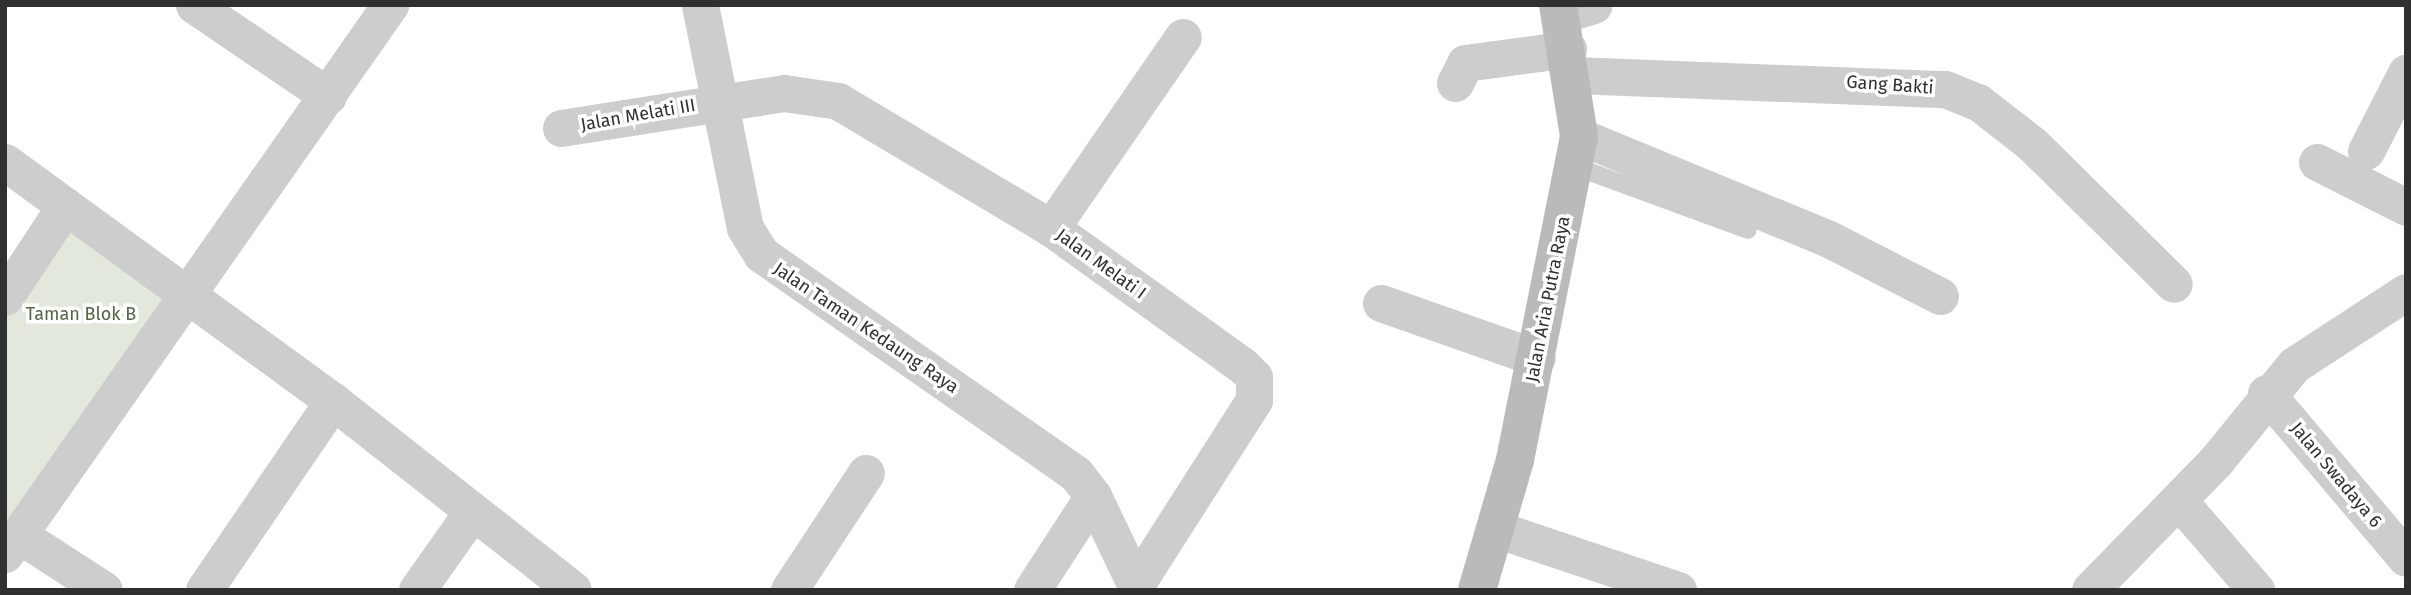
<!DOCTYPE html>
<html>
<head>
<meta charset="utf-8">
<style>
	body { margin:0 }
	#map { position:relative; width:2411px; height:595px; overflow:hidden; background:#fff; font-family:"Fira Sans",sans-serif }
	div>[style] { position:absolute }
	.green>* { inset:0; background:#e3e8dd }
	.service>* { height:18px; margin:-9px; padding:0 9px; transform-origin:9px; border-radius:9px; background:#cdcdcd }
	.minor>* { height:37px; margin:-18.5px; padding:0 18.5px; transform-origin:18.5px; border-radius:18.5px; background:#cdcdcd }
	.secondary>* { height:38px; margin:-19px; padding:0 19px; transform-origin:19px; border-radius:19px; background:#bababa }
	span { translate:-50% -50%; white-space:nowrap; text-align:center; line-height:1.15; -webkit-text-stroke:7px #fff; paint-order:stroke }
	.street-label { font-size:18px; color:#303030 }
	.park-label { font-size:18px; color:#526742 }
	.frame { position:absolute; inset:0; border:7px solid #303030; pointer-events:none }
</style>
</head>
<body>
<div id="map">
	<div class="green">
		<div style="clip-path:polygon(65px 206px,182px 293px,5px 553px,5px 297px)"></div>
	</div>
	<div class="service">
		<div style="left:1574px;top:166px;width:185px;rotate:20.2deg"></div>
	</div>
	<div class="minor">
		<div style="left:194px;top:5px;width:162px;rotate:34.2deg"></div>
		<div style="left:700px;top:5px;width:227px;rotate:78.6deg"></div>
		<div style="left:745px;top:228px;width:31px;rotate:58deg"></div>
		<div style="left:761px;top:254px;width:384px;rotate:34.9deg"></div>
		<div style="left:1076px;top:474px;width:28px;rotate:52deg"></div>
		<div style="left:1093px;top:496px;width:104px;rotate:64.4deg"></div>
		<div style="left:1561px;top:15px;width:34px;rotate:-17deg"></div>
		<div style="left:1573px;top:75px;width:372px;rotate:2.2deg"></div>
		<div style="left:1945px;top:89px;width:35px;rotate:22deg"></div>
		<div style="left:1978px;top:102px;width:68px;rotate:37.9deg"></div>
		<div style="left:2032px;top:144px;width:199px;rotate:44.6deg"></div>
		<div style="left:1455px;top:83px;width:22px;rotate:-63deg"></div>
		<div style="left:1465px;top:63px;width:104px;rotate:-7.7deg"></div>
		<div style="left:561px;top:128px;width:226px;rotate:-8.9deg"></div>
		<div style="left:784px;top:93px;width:55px;rotate:8.4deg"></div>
		<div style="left:838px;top:101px;width:248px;rotate:30.8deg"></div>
		<div style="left:1051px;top:228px;width:235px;rotate:35.7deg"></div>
		<div style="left:1242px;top:365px;width:17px;rotate:45deg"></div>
		<div style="left:1254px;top:377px;width:23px;rotate:90deg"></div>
		<div style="left:1254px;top:400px;width:221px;rotate:122.6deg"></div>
		<div style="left:1579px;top:136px;width:268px;rotate:22.4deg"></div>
		<div style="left:1827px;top:238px;width:127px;rotate:27.2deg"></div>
		<div style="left:2366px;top:151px;width:88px;rotate:-62.9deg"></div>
		<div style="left:5px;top:162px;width:406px;rotate:36.1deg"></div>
		<div style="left:333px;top:401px;width:305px;rotate:38.2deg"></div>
		<div style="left:2317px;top:162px;width:100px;rotate:26.8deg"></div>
		<div style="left:1051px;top:228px;width:232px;rotate:-55.4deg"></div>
		<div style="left:5px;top:297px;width:109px;rotate:-56.6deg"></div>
		<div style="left:1381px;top:303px;width:165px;rotate:19.4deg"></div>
		<div style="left:2266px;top:393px;width:216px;rotate:49.7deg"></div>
		<div style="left:2179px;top:501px;width:118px;rotate:49.1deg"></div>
		<div style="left:1496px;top:529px;width:192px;rotate:18.5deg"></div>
		<div style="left:19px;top:535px;width:101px;rotate:32.9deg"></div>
		<div style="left:5px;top:554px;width:671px;rotate:-54.96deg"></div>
		<div style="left:204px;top:590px;width:229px;rotate:-55.7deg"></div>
		<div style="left:417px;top:590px;width:95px;rotate:-54.8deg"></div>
		<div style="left:789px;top:590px;width:140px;rotate:-56.7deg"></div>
		<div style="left:1032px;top:590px;width:112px;rotate:-57deg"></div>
		<div style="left:2090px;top:590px;width:179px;rotate:-45.7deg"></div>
		<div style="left:2215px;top:462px;width:125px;rotate:-50.8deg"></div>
		<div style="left:2294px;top:365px;width:134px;rotate:-33.1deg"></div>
	</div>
	<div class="secondary">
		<div style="left:1477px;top:590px;width:135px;rotate:-73.7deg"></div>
		<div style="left:1515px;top:460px;width:330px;rotate:-78.8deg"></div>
		<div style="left:1579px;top:136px;width:133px;rotate:-99.1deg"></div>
	</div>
	<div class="street-label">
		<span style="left:1890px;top:85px;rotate:4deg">Gang Bakti</span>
		<span style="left:638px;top:115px;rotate:-10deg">Jalan Melati III</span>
		<span style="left:1101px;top:264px;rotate:36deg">Jalan Melati I</span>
		<span style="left:1548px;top:299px;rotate:-79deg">Jalan Aria Putra Raya</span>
		<span style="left:866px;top:328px;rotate:34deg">Jalan Taman Kedaung Raya</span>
		<span style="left:2336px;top:475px;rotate:50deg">Jalan Swadaya 6</span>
	</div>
	<div class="park-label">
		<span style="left:81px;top:314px">Taman Blok B</span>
	</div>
	<div class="frame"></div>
</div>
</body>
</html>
